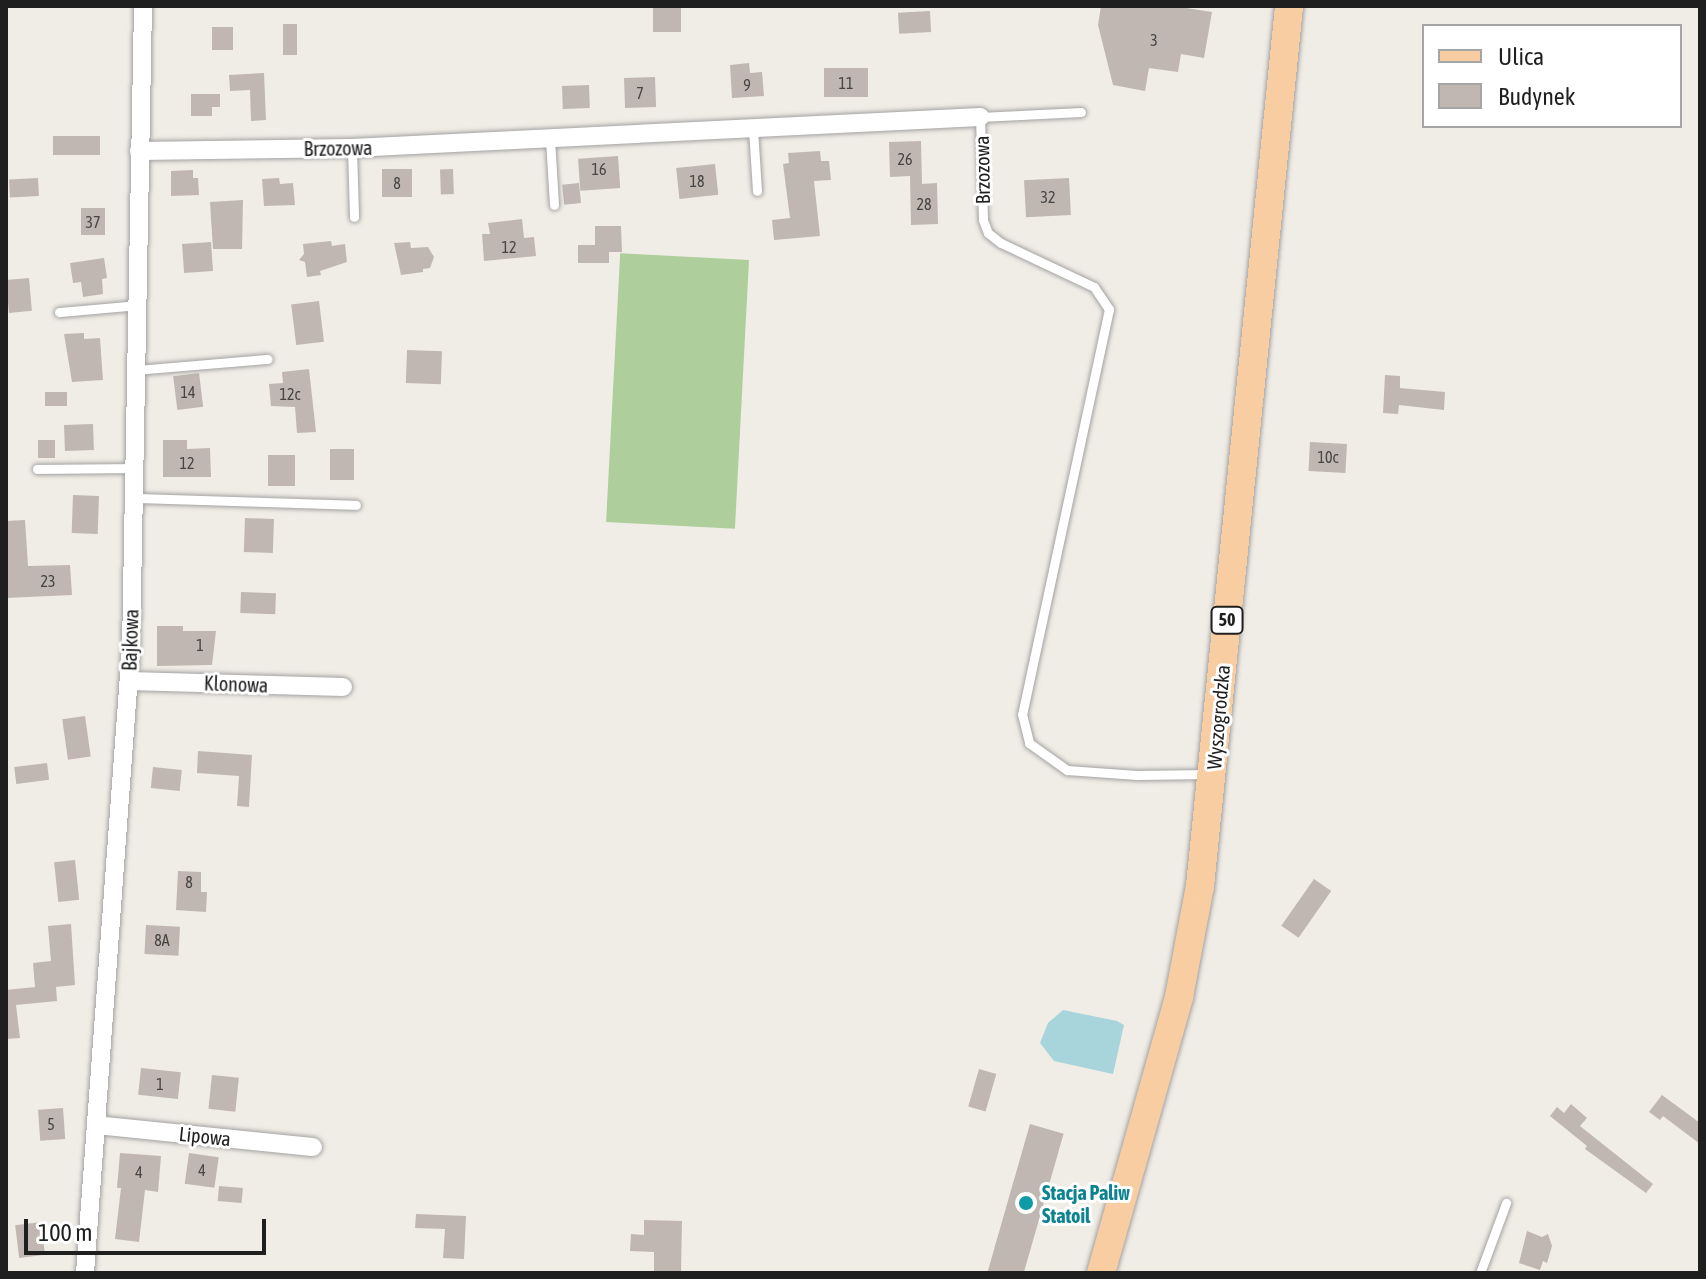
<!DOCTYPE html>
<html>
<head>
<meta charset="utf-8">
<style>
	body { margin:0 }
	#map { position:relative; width:1706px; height:1279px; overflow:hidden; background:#f0ece6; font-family:"Asap Condensed",sans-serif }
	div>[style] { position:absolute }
	.forest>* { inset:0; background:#aece9c; transform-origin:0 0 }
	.water>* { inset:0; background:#a8d4dc }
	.building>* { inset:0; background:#c0b7b2; transform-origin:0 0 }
	.roads { filter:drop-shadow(0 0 2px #a3a3a3) drop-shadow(0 0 2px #a3a3a3) }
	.lane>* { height:9px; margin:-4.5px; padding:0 4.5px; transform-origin:4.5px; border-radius:4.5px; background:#fff }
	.street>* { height:18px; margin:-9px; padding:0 9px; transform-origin:9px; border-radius:9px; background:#fff }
	.primary>* { height:28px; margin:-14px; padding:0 14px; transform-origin:14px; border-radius:14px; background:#f9cda2 }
	.dots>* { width:22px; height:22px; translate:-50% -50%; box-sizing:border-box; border:4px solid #fff; border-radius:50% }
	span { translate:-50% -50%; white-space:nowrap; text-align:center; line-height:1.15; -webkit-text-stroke:6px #fff; paint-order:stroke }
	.number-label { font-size:16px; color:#474544 }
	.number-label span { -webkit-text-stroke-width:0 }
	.shield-label span { padding:2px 6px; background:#fff; border:2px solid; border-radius:6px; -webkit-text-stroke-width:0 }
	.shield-label { font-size:18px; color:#1f1f1f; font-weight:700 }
	.street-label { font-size:20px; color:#1f1f1f }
	.culture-label { font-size:20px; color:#0d838f; font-weight:700 }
	.left { translate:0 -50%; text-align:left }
	.frame { position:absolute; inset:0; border:8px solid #1f1f1f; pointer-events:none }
	.legend { position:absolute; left:1422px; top:24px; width:260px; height:104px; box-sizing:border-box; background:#fff; border:2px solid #a5a5a5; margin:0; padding:10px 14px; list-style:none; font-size:24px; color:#1f1f1f }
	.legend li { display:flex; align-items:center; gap:16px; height:40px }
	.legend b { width:40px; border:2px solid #a5a5a5 }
	.scale { position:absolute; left:24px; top:1219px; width:242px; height:36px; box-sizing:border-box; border:4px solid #1f1f1f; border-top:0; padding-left:10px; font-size:24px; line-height:28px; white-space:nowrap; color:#1f1f1f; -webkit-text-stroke:6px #fff; paint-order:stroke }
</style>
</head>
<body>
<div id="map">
	<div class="forest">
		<div style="left:749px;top:260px;width:269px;height:129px;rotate:93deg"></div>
	</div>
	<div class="water">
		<div style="clip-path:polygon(1063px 1010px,1117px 1021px,1124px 1025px,1113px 1074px,1054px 1061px,1040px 1043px,1048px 1023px)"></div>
	</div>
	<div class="building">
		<div style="left:653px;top:6px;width:28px;height:26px"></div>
		<div style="clip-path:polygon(1101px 6px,1173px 6px,1212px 12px,1204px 58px,1181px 54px,1178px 72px,1149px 68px,1145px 91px,1113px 85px,1098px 25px)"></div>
		<div style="left:930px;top:11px;width:21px;height:32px;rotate:87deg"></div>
		<div style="left:283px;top:24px;width:14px;height:31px"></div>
		<div style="left:212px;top:27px;width:21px;height:23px"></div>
		<div style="clip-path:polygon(749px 63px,750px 73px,762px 72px,764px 96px,732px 98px,730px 65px)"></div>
		<div style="left:868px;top:68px;width:29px;height:44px;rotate:90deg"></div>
		<div style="clip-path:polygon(264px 73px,266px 120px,251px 121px,250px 90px,230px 91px,229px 75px)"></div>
		<div style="left:655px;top:77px;width:30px;height:31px;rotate:88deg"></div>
		<div style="left:589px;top:85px;width:23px;height:27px;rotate:88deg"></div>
		<div style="clip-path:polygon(191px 94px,220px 94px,220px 107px,212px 107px,212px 116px,191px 116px)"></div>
		<div style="left:100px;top:136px;width:19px;height:47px;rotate:90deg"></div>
		<div style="clip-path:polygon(921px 141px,922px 184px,937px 183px,938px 224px,911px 225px,910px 176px,890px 177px,889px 142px)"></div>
		<div style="clip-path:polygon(820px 151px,821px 161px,829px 161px,831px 180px,814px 181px,820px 236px,774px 240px,772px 220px,790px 218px,783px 164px,789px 163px,788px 153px)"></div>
		<div style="left:618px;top:156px;width:32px;height:40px;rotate:86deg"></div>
		<div style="left:715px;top:164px;width:31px;height:39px;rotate:84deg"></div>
		<div style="left:382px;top:169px;width:30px;height:28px"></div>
		<div style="left:453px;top:169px;width:25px;height:13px;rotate:88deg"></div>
		<div style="clip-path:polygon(193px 170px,193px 178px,198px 178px,199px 195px,171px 196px,171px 171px)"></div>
		<div style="left:38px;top:178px;width:18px;height:29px;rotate:87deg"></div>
		<div style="clip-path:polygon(279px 178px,280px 184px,293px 183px,295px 205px,264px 206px,262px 179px)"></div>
		<div style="left:1069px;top:178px;width:37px;height:45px;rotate:87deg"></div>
		<div style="left:579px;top:183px;width:20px;height:17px;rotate:84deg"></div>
		<div style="clip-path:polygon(243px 200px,242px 249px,213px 249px,210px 202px)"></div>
		<div style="left:105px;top:208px;width:27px;height:24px;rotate:90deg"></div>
		<div style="clip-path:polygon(522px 219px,524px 238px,534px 237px,536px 256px,484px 261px,482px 234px,490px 234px,488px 223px)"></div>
		<div style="clip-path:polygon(595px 226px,621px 226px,622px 252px,609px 252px,609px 263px,578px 263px,578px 245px,595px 245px)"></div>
		<div style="clip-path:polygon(331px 241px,332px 246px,345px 244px,347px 262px,320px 271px,321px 275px,307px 277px,305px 262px,299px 260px,304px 254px,303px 244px)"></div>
		<div style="left:211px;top:242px;width:29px;height:29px;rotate:86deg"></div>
		<div style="clip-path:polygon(410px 242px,411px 248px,428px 247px,434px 257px,430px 268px,423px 269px,423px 272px,401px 275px,394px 243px)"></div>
		<div style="clip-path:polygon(104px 258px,107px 278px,102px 279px,103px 294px,83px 297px,81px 282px,73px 283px,70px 263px)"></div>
		<div style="left:29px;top:278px;width:33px;height:23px;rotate:85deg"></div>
		<div style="left:319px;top:301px;width:41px;height:28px;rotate:83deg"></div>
		<div style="clip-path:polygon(84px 333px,84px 339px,100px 338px,103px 380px,72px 382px,64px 334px)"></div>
		<div style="left:407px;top:350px;width:35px;height:33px;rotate:2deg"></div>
		<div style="clip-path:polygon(309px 369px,316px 432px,297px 433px,295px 407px,271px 406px,269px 384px,283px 383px,282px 372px)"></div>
		<div style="left:199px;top:373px;width:34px;height:26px;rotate:83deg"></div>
		<div style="clip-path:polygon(1385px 375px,1400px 376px,1400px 388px,1445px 392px,1444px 410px,1399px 405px,1398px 414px,1383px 413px)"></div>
		<div style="left:67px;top:392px;width:14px;height:22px;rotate:90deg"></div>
		<div style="left:93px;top:424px;width:26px;height:29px;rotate:88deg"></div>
		<div style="left:38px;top:440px;width:17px;height:18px"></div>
		<div style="clip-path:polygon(163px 440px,187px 440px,187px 449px,210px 448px,211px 477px,163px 477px)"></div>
		<div style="left:1310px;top:442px;width:37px;height:29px;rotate:3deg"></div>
		<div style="left:330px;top:449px;width:24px;height:31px"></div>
		<div style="left:268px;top:455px;width:27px;height:31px"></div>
		<div style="left:73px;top:495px;width:26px;height:38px;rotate:2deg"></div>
		<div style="left:245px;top:518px;width:29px;height:34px;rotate:2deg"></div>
		<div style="clip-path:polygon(25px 520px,28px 566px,70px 565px,72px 595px,6px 598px,6px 521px)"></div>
		<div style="left:241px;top:592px;width:35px;height:21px;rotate:2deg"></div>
		<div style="clip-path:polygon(157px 626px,183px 626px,183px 631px,216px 631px,212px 665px,157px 666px)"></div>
		<div style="left:85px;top:716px;width:41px;height:23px;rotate:82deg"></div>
		<div style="clip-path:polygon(198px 751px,252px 755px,249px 807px,237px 806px,239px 776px,197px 773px)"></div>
		<div style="left:47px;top:763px;width:17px;height:33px;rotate:83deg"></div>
		<div style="left:153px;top:767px;width:29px;height:21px;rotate:6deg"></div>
		<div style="left:75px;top:860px;width:40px;height:21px;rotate:84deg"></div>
		<div style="clip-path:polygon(178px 871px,201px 872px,201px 892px,207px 892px,206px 912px,176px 910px)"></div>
		<div style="left:1314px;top:879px;width:21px;height:57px;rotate:35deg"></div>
		<div style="clip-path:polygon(71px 924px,75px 985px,56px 987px,57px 1001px,16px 1005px,20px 1038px,6px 1039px,6px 990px,35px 987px,33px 963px,51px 961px,48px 926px)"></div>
		<div style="left:146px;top:925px;width:34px;height:29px;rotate:3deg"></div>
		<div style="left:141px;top:1068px;width:40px;height:27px;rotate:6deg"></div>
		<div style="left:979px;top:1069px;width:18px;height:39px;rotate:16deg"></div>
		<div style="left:212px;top:1075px;width:27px;height:34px;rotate:6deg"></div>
		<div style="clip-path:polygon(1662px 1095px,1700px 1123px,1700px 1144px,1663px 1116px,1660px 1120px,1649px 1112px)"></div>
		<div style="clip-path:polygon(1571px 1104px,1587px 1118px,1580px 1126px,1653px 1184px,1646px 1193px,1585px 1149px,1587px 1146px,1550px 1116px,1557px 1107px,1564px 1113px)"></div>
		<div style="left:63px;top:1108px;width:31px;height:25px;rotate:86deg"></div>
		<div style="left:1030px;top:1124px;width:35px;height:155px;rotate:16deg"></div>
		<div style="clip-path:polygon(120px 1153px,161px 1156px,158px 1192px,145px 1190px,139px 1242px,115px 1239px,121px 1188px,117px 1188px)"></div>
		<div style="left:189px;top:1153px;width:30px;height:31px;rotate:8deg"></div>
		<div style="left:219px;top:1186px;width:24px;height:15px;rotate:5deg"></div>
		<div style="clip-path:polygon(416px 1214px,466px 1216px,464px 1259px,443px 1258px,445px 1229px,415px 1228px)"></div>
		<div style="clip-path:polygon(644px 1220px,682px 1221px,681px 1273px,654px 1273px,654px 1252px,630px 1251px,631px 1234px,644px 1235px)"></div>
		<div style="left:41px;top:1222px;width:33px;height:26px;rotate:83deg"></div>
		<div style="clip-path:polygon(1527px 1231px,1542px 1237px,1548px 1234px,1552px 1246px,1547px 1263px,1543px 1261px,1540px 1270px,1519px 1263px)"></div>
	</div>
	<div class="roads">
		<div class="lane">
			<div style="left:1081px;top:112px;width:101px;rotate:177.2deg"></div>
			<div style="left:980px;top:117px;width:103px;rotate:88.3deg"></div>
			<div style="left:983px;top:220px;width:14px;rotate:69deg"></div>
			<div style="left:988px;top:233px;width:16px;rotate:38deg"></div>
			<div style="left:1001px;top:243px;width:103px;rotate:25.3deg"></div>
			<div style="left:1094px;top:287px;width:27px;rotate:56deg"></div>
			<div style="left:1109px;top:309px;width:414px;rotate:102.1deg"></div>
			<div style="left:1022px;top:714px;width:30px;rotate:76deg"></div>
			<div style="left:1029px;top:743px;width:47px;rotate:35.4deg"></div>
			<div style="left:1067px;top:770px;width:70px;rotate:4.1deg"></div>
			<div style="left:1137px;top:775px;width:71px;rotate:-0.8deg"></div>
			<div style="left:753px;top:129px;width:62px;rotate:86.3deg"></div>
			<div style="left:550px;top:139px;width:66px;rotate:86.5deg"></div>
			<div style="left:352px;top:148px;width:69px;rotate:88.3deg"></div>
			<div style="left:59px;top:312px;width:78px;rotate:-5.1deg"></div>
			<div style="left:136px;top:370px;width:132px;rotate:-4.8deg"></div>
			<div style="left:37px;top:469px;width:97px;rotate:-0.6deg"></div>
			<div style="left:134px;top:498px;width:222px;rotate:1.8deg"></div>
			<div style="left:1480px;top:1273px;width:75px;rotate:-69.6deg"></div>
		</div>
		<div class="street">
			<div style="left:139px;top:151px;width:213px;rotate:-0.8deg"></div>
			<div style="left:352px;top:148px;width:629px;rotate:-2.83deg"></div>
			<div style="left:129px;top:681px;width:214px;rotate:1.6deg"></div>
			<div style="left:96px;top:1125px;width:218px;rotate:5.8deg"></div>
			<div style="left:85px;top:1273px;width:627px;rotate:-85.79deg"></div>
			<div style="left:131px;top:648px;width:642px;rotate:-88.93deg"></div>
		</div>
		<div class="primary">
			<div style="left:1101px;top:1273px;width:287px;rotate:-74.2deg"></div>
			<div style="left:1179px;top:997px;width:113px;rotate:-79.3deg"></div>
			<div style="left:1200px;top:886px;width:884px;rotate:-84.22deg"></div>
		</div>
	</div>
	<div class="dots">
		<div style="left:1026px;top:1203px;background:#0f9aa8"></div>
	</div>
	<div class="number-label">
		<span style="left:1154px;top:40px">3</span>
		<span style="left:846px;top:83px">11</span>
		<span style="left:747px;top:85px">9</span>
		<span style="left:640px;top:93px">7</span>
		<span style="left:905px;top:159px">26</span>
		<span style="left:599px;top:169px">16</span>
		<span style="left:697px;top:181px">18</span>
		<span style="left:397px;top:183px">8</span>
		<span style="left:1048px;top:197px">32</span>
		<span style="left:924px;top:204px">28</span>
		<span style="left:93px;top:222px">37</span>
		<span style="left:509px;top:247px">12</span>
		<span style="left:188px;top:392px">14</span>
		<span style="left:290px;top:394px">12c</span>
		<span style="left:1328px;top:457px">10c</span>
		<span style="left:187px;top:463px">12</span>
		<span style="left:48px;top:581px">23</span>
		<span style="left:200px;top:645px">1</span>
		<span style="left:189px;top:882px">8</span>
		<span style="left:162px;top:940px">8A</span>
		<span style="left:160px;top:1084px">1</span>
		<span style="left:51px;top:1124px">5</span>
		<span style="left:202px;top:1170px">4</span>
		<span style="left:139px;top:1172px">4</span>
	</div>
	<div class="shield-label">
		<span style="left:1227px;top:620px">50</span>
	</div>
	<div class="street-label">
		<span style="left:338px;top:148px;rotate:-1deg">Brzozowa</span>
		<span style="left:982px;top:170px;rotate:-91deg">Brzozowa</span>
		<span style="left:130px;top:640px;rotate:-88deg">Bajkowa</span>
		<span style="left:236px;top:684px;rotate:2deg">Klonowa</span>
		<span style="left:1218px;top:717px;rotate:-85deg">Wyszogrodzka</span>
		<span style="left:205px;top:1136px;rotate:6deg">Lipowa</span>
	</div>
	<div class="culture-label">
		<span class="left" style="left:1042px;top:1204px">Stacja Paliw<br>Statoil</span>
	</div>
	<div class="frame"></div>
	<ul class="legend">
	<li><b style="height:10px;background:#f9cda2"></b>Ulica</li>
	<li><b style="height:22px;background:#c0b7b2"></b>Budynek</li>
	</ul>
	<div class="scale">100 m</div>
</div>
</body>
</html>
